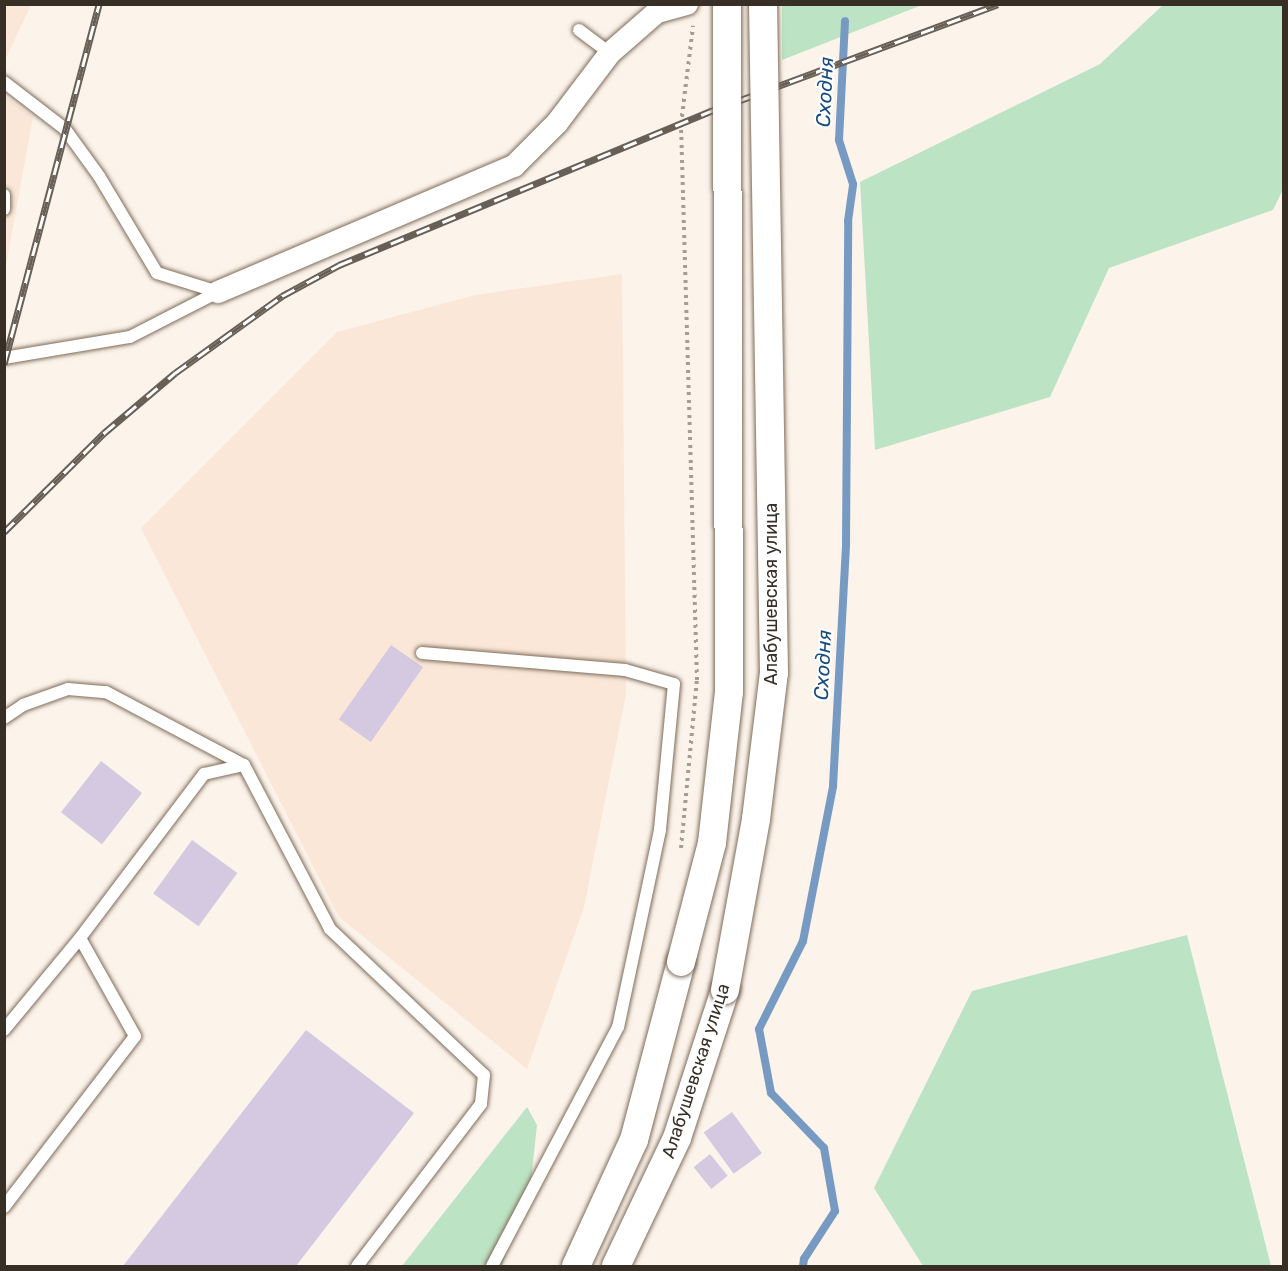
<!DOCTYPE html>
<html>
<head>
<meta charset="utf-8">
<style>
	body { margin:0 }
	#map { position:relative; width:1288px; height:1271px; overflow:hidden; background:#fcf3eb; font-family:Rubik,sans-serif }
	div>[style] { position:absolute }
	.industrial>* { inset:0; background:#fae7d7 }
	.green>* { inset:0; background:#bce3c3 }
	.stream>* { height:8px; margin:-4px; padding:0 4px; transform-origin:4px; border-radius:4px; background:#779ac3 }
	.building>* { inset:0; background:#d5c8e1; transform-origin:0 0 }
	.path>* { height:4px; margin-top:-2px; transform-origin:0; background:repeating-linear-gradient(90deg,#a59c94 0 3px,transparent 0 7.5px) }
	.roads { filter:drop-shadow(0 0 2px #7f6c59) drop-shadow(0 0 2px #7f6c59) }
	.service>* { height:12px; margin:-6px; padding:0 6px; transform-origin:6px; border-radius:6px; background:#fff }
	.minor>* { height:22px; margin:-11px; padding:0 11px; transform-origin:11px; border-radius:11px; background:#fff }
	.tertiary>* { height:28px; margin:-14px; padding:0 14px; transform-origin:14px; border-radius:14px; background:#fff }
	.rail>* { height:7px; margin-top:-3.5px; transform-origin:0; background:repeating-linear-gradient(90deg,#fff 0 14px,#685f57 0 28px); box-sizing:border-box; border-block:2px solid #685f57 }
	.bridges { filter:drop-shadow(0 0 2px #7f6c59) drop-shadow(0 0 2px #7f6c59) }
	.tertiary-bridge>* { height:28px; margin:-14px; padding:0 14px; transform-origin:14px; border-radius:14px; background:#fff }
	span { translate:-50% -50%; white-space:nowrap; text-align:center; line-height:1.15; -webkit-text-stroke:4.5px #fff; paint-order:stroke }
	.street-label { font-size:18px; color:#372e26 }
	.water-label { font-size:20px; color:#194b7e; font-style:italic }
	.frame { position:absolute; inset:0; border:6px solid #372e26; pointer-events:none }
</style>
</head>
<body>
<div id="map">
	<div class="industrial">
		<div style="clip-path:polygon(5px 4px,31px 5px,5px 60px,4px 5px)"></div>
		<div style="clip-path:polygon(5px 96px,33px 117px,5px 271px)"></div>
		<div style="clip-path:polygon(622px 274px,626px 694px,584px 907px,527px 1069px,339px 917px,141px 528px,337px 332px,475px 295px)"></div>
	</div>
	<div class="green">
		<div style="clip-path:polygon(782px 4px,922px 4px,922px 5px,782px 60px)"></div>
		<div style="clip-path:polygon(1163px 5px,1283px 5px,1284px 187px,1273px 210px,1109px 268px,1050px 397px,875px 450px,860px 182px,1100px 64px)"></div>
		<div style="clip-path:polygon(1187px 935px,1271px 1266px,923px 1266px,874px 1188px,972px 991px)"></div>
		<div style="clip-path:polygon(527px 1107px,537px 1125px,531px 1180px,502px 1266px,402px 1266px)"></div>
	</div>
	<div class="stream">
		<div style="left:803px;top:1266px;width:7px;rotate:-82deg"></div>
		<div style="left:804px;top:1259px;width:57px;rotate:-57.1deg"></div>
		<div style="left:835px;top:1211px;width:64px;rotate:-99.9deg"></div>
		<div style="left:824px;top:1148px;width:76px;rotate:-133.9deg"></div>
		<div style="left:771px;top:1093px;width:65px;rotate:-100.6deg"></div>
		<div style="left:759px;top:1029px;width:98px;rotate:-63.4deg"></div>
		<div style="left:803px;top:941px;width:158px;rotate:-79deg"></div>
		<div style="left:833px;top:786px;width:243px;rotate:-86.9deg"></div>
		<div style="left:846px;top:543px;width:322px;rotate:-89.6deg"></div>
		<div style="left:848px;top:221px;width:37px;rotate:-82deg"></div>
		<div style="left:853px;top:184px;width:46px;rotate:-107.7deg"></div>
		<div style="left:839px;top:140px;width:119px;rotate:-87.1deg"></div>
	</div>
	<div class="building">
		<div style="left:391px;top:645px;width:39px;height:91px;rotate:35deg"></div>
		<div style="left:101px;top:761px;width:52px;height:65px;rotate:38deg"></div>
		<div style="left:192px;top:840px;width:56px;height:66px;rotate:36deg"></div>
		<div style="clip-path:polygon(306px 1030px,414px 1113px,296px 1266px,123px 1266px)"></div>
		<div style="left:732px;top:1112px;width:51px;height:35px;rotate:54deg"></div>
		<div style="left:710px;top:1154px;width:28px;height:21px;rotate:51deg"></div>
	</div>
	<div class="path">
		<div style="left:681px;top:848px;width:169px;rotate:-84.6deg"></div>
		<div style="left:697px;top:680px;width:556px;rotate:-91.65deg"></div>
		<div style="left:681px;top:124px;width:99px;rotate:-83deg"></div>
	</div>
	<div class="roads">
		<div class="service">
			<div style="left:579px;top:30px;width:39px;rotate:37deg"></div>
			<div style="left:4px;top:82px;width:77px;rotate:37.6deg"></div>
			<div style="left:65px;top:129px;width:58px;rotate:54.1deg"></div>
			<div style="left:99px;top:176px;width:113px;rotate:59.1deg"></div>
			<div style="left:157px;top:273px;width:64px;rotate:17.3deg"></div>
			<div style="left:4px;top:195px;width:14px;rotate:90deg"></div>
			<div style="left:4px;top:358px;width:128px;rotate:-9.5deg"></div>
			<div style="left:130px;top:337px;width:99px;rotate:-27.1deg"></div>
			<div style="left:422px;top:653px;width:204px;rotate:4.8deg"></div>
			<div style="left:625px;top:670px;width:51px;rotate:15.9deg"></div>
			<div style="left:674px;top:684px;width:147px;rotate:95.5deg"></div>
			<div style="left:660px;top:830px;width:201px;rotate:102deg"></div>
			<div style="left:618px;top:1027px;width:270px;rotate:117.8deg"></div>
			<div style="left:4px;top:718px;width:23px;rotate:-34deg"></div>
			<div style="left:23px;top:705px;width:48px;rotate:-19.6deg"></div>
			<div style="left:68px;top:689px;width:38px;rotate:5deg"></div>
			<div style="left:106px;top:692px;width:156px;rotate:27.9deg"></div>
			<div style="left:4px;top:1030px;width:119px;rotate:-50.4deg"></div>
			<div style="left:80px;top:938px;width:206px;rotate:-52.9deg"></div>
			<div style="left:204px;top:774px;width:41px;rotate:-12.7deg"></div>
			<div style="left:244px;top:765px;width:185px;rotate:62.3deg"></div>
			<div style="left:330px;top:929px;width:212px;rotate:43.5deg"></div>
			<div style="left:484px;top:1075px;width:29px;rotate:96deg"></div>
			<div style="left:481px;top:1104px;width:204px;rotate:127.4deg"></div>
			<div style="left:4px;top:1207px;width:215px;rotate:-52.5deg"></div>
			<div style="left:135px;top:1036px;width:112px;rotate:-119.3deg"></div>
		</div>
		<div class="minor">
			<div style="left:218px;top:292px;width:322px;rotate:-23.1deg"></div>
			<div style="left:514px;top:166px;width:61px;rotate:-45deg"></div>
			<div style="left:557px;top:123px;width:88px;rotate:-52.9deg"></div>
			<div style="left:610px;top:53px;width:62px;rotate:-41.1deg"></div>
			<div style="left:657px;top:12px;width:31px;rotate:-15deg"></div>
		</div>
		<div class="tertiary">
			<div style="left:576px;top:1266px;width:139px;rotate:-65.3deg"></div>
			<div style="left:634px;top:1140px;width:184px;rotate:-75.2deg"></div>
			<div style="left:616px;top:1266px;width:142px;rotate:-64.5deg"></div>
			<div style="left:677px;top:1138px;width:156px;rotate:-72deg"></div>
		</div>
	</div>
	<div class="rail">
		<div style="left:4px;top:364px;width:372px;rotate:-75.2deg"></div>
		<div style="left:4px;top:532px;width:141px;rotate:-44.7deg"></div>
		<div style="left:104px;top:433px;width:93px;rotate:-40.2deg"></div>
		<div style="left:175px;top:373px;width:132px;rotate:-35.7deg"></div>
		<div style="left:282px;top:296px;width:65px;rotate:-28.5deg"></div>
		<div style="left:339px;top:265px;width:403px;rotate:-22.5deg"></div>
		<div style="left:711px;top:111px;width:306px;rotate:-20.4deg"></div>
	</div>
	<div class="bridges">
		<div class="tertiary-bridge">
			<div style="left:681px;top:962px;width:123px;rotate:-75.4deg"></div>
			<div style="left:712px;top:843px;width:152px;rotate:-83.6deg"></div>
			<div style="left:729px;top:692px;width:688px;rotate:-90.17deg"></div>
			<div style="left:725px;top:990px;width:174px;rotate:-79.7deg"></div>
			<div style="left:756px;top:819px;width:147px;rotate:-83deg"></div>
			<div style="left:774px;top:673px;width:669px;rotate:-90.94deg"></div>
		</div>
	</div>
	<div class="street-label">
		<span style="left:771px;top:594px;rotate:-90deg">Алабушевская улица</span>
		<span style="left:696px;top:1071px;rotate:-72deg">Алабушевская улица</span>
	</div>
	<div class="water-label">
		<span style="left:825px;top:92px;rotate:-87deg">Сходня</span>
		<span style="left:823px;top:665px;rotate:-87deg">Сходня</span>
	</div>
	<div class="frame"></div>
</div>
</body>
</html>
